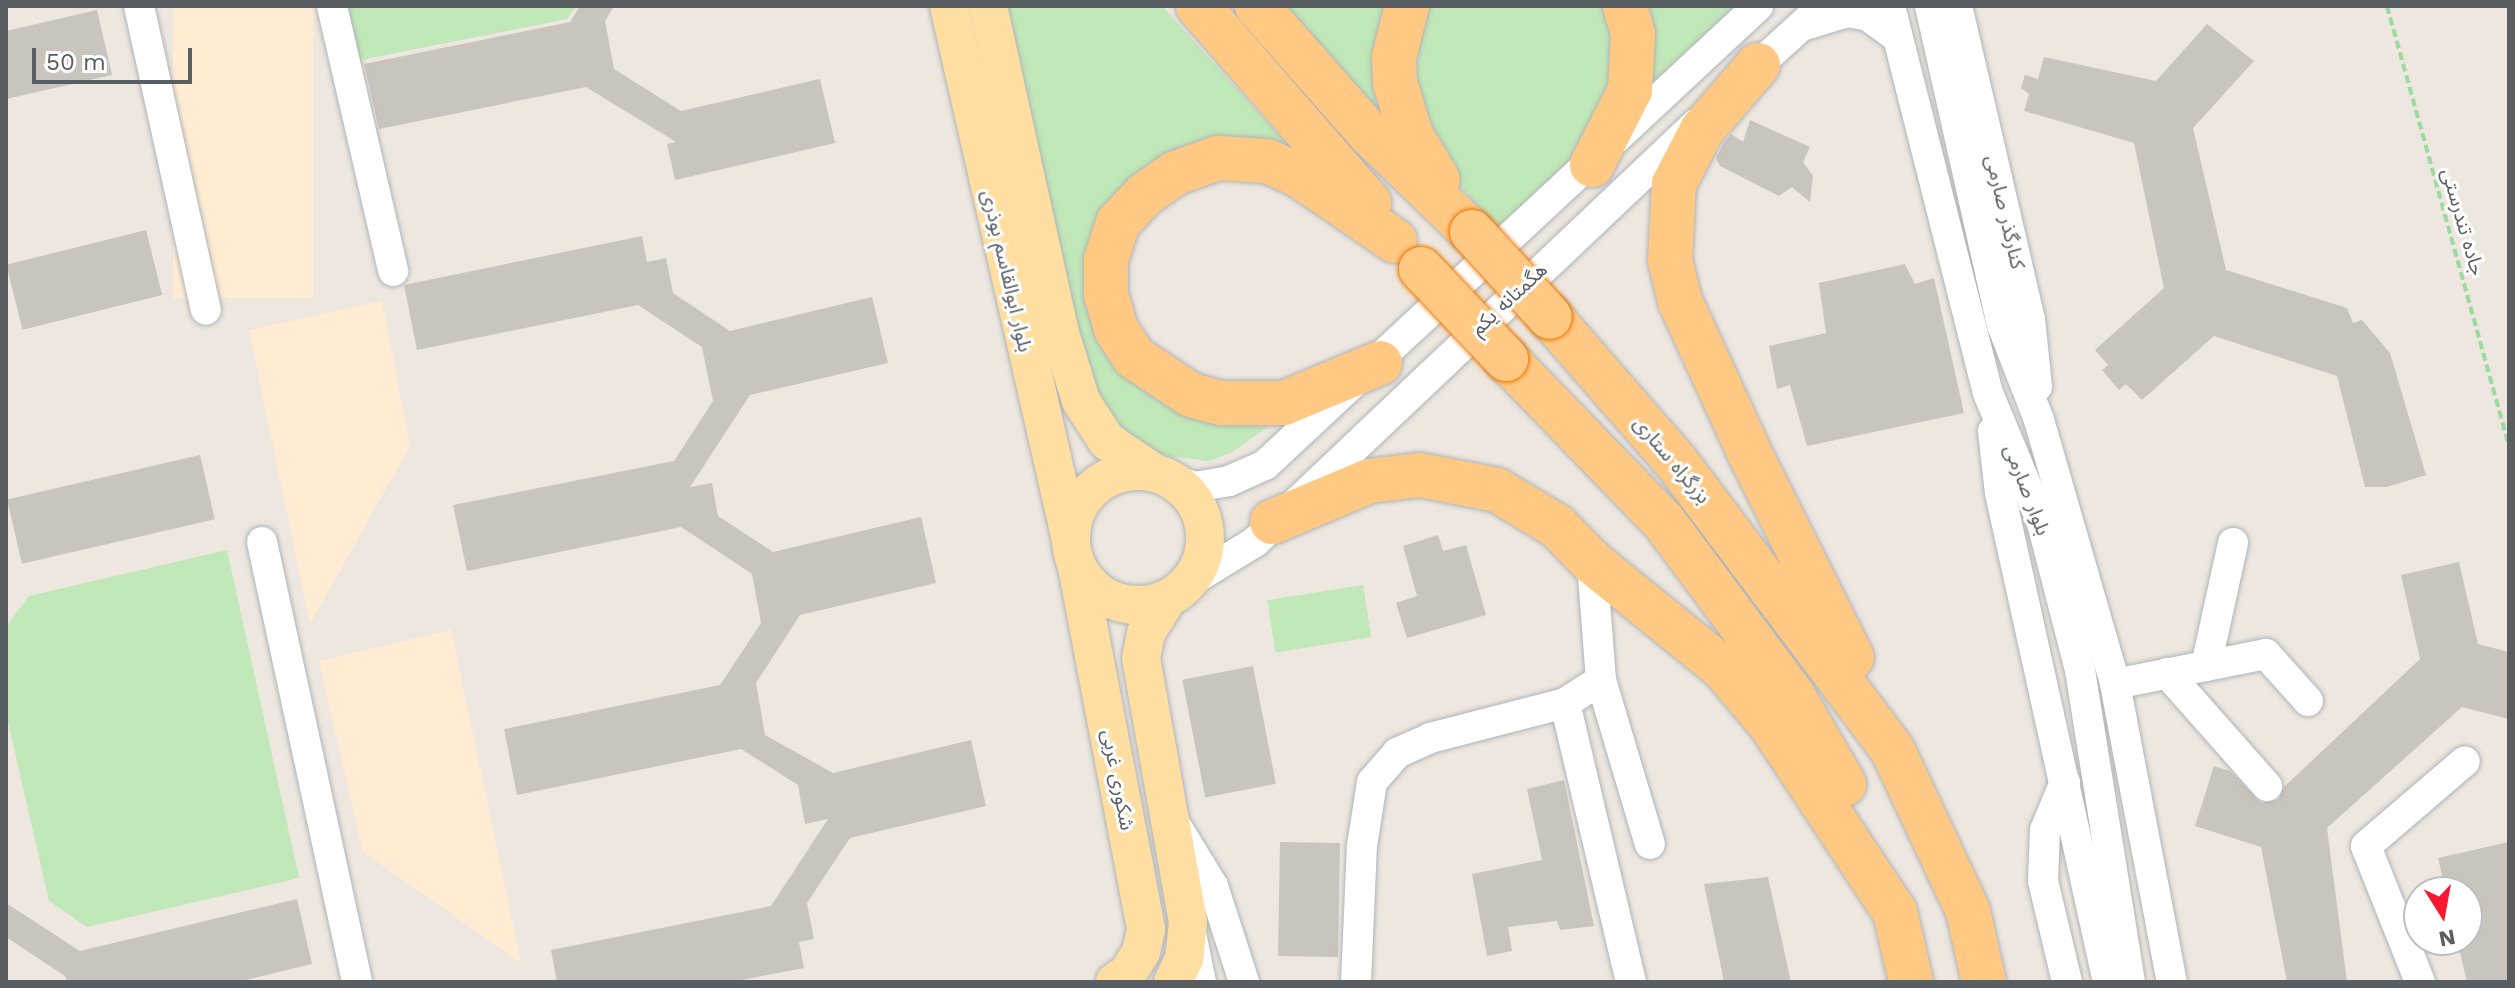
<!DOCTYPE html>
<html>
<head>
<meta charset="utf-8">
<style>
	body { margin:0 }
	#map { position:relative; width:2515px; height:988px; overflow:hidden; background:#ede7df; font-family:"Work Sans","Noto Sans Arabic",sans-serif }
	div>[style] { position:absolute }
	.commercial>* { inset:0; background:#ffecd2; transform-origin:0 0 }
	.green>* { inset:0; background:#c1e8b8; transform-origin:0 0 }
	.building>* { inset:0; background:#cac4be; transform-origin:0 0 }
	.path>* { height:4px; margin-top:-2px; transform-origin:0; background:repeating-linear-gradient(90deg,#9adb9f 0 8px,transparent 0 12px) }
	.roads { filter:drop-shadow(0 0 2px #b0b4b8) drop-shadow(0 0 2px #b0b4b8) }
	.minor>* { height:30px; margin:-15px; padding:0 15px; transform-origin:15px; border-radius:15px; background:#fff }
	.major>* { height:38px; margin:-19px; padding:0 19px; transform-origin:19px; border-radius:19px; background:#ffdea2 }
	.major>.ring { margin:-19px; padding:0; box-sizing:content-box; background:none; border:38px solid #ffdea2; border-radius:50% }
	.highway>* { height:44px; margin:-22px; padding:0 22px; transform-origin:22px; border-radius:22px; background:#ffc984 }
	.bridges { filter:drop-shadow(0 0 2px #ec7600) drop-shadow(0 0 2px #ec7600) }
	.highway-bridge>* { height:44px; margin:-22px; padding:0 22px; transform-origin:22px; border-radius:22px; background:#ffc984 }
	span { translate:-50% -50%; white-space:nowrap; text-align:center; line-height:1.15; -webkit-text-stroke:6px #fff; paint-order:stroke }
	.street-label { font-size:20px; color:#585e62 }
	.frame { position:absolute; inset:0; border:8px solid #585e62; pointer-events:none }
	.north { position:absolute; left:2403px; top:876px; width:80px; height:80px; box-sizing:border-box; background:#fff; border:2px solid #bcbfc0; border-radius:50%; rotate:169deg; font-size:22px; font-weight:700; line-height:32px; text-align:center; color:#585e62 }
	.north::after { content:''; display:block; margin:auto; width:28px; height:36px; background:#f81931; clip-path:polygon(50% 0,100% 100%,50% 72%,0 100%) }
	.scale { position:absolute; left:32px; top:48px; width:160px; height:36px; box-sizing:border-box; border:4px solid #585e62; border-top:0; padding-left:10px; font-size:24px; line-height:28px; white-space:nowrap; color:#585e62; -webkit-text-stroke:6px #fff; paint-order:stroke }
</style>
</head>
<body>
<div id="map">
	<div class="commercial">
		<div style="left:173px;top:6px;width:140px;height:292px"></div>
		<div style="clip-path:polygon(382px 301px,410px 446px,310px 624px,249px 330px)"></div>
		<div style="clip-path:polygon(451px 630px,521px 963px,363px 852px,319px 661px)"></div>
	</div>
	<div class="green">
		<div style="clip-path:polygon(338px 6px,576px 6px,567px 19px,351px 62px)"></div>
		<div style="clip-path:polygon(1003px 6px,1162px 6px,1297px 155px,1130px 193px,1111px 338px,1277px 420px,1231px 453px,1209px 461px,1141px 453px,1112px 427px,1088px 385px)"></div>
		<div style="clip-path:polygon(1270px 6px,1396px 6px,1408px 150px)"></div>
		<div style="clip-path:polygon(1418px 6px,1616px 6px,1606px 127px,1500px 229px,1434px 158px,1417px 127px)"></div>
		<div style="clip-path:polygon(1635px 6px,1741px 6px,1631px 107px)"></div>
		<div style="clip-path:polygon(227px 550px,299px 878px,87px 927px,49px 901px,6px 713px,6px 627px,29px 596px)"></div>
		<div style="left:1363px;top:585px;width:53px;height:97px;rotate:81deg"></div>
	</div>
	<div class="building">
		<div style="clip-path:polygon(580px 6px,614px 6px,605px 21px,614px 69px,681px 111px,820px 79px,835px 143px,675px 180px,667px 144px,676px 142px,586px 87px,379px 129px,364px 64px,570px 22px)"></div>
		<div style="clip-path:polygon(97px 10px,112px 75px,6px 99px,6px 31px)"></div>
		<div style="clip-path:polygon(2207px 24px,2254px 61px,2193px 128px,2226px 270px,2347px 308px,2353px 323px,2362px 320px,2390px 353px,2426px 475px,2387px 487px,2365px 487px,2337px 376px,2214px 336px,2142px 400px,2126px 384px,2119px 390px,2102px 370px,2108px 365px,2095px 350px,2164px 288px,2134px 143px,2024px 111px,2029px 94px,2021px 88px,2025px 75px,2038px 79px,2044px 57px,2156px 81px)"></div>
		<div style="clip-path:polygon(1750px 120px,1810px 147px,1803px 162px,1813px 176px,1810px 202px,1792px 187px,1779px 196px,1720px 166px,1716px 158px,1723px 144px,1731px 134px,1743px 142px)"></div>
		<div style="left:146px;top:230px;width:67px;height:144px;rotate:76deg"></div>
		<div style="clip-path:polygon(642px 236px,647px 262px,666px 258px,673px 293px,730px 331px,872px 297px,888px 363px,750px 395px,690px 487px,712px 483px,718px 516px,773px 552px,921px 517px,936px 583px,800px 615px,756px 683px,765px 735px,833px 773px,971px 740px,986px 806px,850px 838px,807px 903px,814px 939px,799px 942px,804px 968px,731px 982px,557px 982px,551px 950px,771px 906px,828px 819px,805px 824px,798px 785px,741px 749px,517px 795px,504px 729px,720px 685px,761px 623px,752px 574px,681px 527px,467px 571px,453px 505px,674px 461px,713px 401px,702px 347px,638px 305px,417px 350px,404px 285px)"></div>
		<div style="clip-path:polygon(1905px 264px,1915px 284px,1934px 278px,1964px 413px,1807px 446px,1790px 385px,1777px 389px,1769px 346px,1826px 333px,1819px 283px)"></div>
		<div style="left:200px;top:455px;width:66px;height:198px;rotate:77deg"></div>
		<div style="clip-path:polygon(1438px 535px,1443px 551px,1466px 545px,1486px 615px,1407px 638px,1396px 603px,1417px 596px,1403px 546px)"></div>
		<div style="clip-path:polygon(2459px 562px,2478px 644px,2509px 652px,2509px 719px,2462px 707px,2327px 828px,2347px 982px,2287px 982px,2261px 847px,2195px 826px,2214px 766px,2230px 771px,2261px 803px,2278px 800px,2284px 787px,2420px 659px,2401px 575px)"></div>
		<div style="left:1253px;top:666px;width:120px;height:72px;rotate:79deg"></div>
		<div style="clip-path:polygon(1564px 780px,1594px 926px,1560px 930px,1557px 921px,1508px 927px,1512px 951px,1487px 956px,1472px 874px,1542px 860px,1527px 789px)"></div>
		<div style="clip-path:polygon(2509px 842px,2509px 982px,2467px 982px,2457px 940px,2467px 940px,2467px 892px,2446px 892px,2438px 858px)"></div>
		<div style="left:1340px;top:843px;width:114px;height:60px;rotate:91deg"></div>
		<div style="clip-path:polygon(1768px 877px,1791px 982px,1724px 982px,1704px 884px)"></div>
		<div style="clip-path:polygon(297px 899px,312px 964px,238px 982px,67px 982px,65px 976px,6px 937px,6px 903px,80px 951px)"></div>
	</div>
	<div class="path">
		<div style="left:2387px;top:6px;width:458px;rotate:74.5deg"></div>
	</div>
	<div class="roads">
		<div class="minor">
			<div style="left:139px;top:6px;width:311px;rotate:77.6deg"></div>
			<div style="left:332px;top:6px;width:272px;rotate:77deg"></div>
			<div style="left:1890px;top:6px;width:399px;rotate:75.8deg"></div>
			<div style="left:1988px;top:393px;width:141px;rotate:67.4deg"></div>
			<div style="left:2042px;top:523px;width:152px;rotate:75.5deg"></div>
			<div style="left:2080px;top:670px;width:316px;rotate:80.9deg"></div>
			<div style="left:1930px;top:6px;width:327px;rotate:77.3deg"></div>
			<div style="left:2002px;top:325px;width:102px;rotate:68.7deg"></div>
			<div style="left:2039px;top:420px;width:275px;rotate:73.9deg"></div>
			<div style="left:2115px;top:684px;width:303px;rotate:79.2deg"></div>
			<div style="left:1957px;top:6px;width:321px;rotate:76.9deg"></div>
			<div style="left:2030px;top:319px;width:68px;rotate:84.1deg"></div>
			<div style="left:1805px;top:25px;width:45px;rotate:-16.8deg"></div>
			<div style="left:1848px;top:12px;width:20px;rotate:11deg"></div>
			<div style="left:1868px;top:16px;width:36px;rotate:36deg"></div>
			<div style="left:1745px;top:77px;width:105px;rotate:-42.3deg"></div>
			<div style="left:1993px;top:431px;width:62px;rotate:83.6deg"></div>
			<div style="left:2000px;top:493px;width:501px;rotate:77.55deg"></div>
			<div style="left:1174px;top:480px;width:22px;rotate:18deg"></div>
			<div style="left:1195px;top:487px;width:35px;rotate:-10deg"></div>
			<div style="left:1229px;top:481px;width:39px;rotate:-24deg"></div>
			<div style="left:1265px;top:465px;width:674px;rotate:-42.95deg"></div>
			<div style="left:262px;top:542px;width:450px;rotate:77.8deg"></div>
			<div style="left:1188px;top:583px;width:79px;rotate:-31.5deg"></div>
			<div style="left:1255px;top:542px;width:608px;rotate:-43.47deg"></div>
			<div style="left:2206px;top:666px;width:126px;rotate:-77.6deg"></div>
			<div style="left:2167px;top:673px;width:151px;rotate:48.5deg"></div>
			<div style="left:1601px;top:680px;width:171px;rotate:73.4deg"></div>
			<div style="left:2115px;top:684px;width:154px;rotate:-11.2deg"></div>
			<div style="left:2266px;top:654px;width:63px;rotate:48.2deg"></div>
			<div style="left:1565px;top:703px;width:287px;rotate:76.7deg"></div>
			<div style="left:2065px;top:782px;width:52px;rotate:112.6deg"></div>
			<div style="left:2045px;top:830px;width:51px;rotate:92.2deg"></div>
			<div style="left:2043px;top:881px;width:104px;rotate:76.6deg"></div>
			<div style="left:1175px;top:824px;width:73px;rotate:58.5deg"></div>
			<div style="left:1213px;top:886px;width:101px;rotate:72.1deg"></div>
			<div style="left:1191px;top:933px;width:50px;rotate:78.5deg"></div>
			<div style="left:1356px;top:982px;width:136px;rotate:-87.5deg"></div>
			<div style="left:1362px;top:846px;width:65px;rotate:-81.1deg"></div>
			<div style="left:1372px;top:782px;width:38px;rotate:-49deg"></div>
			<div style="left:1397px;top:753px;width:36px;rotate:-24deg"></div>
			<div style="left:1430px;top:738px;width:139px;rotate:-14.5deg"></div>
			<div style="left:1565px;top:703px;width:43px;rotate:-32.6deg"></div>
			<div style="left:1601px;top:680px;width:118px;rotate:-94.4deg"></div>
			<div style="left:2420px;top:982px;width:146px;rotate:-111.7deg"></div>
			<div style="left:2366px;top:846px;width:130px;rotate:-40.6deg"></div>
		</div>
		<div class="major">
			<div style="left:949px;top:6px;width:544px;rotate:77.14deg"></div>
			<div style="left:988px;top:6px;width:335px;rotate:77.6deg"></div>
			<div style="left:1060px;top:333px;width:71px;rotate:72.8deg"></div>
			<div style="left:1081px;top:401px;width:48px;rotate:57deg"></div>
			<div style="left:1107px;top:441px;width:55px;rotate:34deg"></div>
			<div class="ring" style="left:1071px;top:471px;width:96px;height:96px"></div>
			<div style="left:1077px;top:567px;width:369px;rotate:79.2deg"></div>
			<div style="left:1146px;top:930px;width:23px;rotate:103deg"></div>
			<div style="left:1141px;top:952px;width:25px;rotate:122deg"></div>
			<div style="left:1128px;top:973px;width:16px;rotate:145deg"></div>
			<div style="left:1168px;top:598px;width:41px;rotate:122.2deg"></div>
			<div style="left:1146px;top:633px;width:25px;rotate:101deg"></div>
			<div style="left:1141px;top:658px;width:268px;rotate:79.9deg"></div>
			<div style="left:1188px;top:922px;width:37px;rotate:96deg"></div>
			<div style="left:1184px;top:959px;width:25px;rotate:116deg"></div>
		</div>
		<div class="highway">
			<div style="left:1198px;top:6px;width:261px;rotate:49deg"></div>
			<div style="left:1257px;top:6px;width:171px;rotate:48.6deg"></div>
			<div style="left:1370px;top:134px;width:141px;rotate:43.9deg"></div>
			<div style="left:1407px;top:6px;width:53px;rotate:104.3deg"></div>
			<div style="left:1394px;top:57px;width:26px;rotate:88deg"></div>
			<div style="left:1395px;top:83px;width:54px;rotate:72.9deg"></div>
			<div style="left:1411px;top:135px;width:52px;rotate:59deg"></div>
			<div style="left:1758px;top:65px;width:86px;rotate:130.7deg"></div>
			<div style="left:1702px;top:130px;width:61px;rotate:117.4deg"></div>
			<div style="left:1674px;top:184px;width:76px;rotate:93deg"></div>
			<div style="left:1670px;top:260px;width:42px;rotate:76.3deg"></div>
			<div style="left:1680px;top:301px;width:166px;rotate:65.4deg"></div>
			<div style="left:1749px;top:452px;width:230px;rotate:63.4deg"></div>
			<div style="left:1592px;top:165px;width:84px;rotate:-63.1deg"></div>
			<div style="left:1630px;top:90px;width:56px;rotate:-86.9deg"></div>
			<div style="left:1633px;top:34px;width:29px;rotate:-106deg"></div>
			<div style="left:1550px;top:317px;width:194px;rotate:49deg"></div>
			<div style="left:1677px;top:463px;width:360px;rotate:53.1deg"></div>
			<div style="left:1893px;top:751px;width:177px;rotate:64.9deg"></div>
			<div style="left:1968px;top:911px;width:73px;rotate:77.3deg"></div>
			<div style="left:1506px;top:359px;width:227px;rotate:45.9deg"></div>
			<div style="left:1664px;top:522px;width:217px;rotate:53.4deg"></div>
			<div style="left:1793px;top:696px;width:102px;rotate:59.9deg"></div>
			<div style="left:1380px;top:363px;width:104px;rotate:157.4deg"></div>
			<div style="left:1284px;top:403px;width:63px;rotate:180deg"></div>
			<div style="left:1221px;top:403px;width:31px;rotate:-165deg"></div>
			<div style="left:1191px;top:395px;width:69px;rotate:-146.3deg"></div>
			<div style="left:1134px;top:357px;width:33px;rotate:-123deg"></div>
			<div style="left:1116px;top:329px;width:37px;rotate:-106deg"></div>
			<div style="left:1106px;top:293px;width:33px;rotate:-90deg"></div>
			<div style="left:1106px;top:260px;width:39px;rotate:-72deg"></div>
			<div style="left:1118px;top:223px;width:38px;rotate:-47deg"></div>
			<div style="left:1144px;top:195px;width:39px;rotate:-35deg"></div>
			<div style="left:1176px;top:173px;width:45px;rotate:-19.7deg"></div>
			<div style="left:1218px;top:158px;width:49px;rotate:3.5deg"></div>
			<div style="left:1267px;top:161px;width:36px;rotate:24deg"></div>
			<div style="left:1300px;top:176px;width:115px;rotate:34.4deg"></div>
			<div style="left:1272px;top:522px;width:105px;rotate:-22.9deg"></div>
			<div style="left:1369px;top:481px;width:51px;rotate:-6.7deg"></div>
			<div style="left:1420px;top:475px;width:78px;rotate:11deg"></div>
			<div style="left:1497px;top:490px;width:70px;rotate:31deg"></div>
			<div style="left:1557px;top:526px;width:50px;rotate:45.8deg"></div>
			<div style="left:1592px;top:562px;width:170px;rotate:39deg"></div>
			<div style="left:1724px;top:669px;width:73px;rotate:50deg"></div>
			<div style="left:1771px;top:725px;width:224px;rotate:56.5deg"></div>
			<div style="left:1895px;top:912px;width:72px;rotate:77.1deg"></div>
		</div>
	</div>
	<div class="bridges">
		<div class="highway-bridge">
			<div style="left:1472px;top:232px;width:115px;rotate:47.5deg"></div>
			<div style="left:1421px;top:269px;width:124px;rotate:46.6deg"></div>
		</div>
	</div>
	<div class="street-label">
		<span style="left:2005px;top:212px;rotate:77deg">کنارگذر صارمی</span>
		<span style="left:2463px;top:222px;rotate:74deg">جاده تندرستی</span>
		<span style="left:1007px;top:271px;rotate:77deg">بلوار ابوالقاسم بوذری</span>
		<span style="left:1509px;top:299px;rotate:-43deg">هگمتانه یکم</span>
		<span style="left:1672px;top:460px;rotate:50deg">بزرگراه ستاری</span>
		<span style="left:2027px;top:490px;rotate:69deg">بلوار صارمی</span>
		<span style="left:1118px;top:780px;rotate:79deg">شکوری غربی</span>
	</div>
	<div class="frame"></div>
	<div class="north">N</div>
	<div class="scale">50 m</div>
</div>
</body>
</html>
